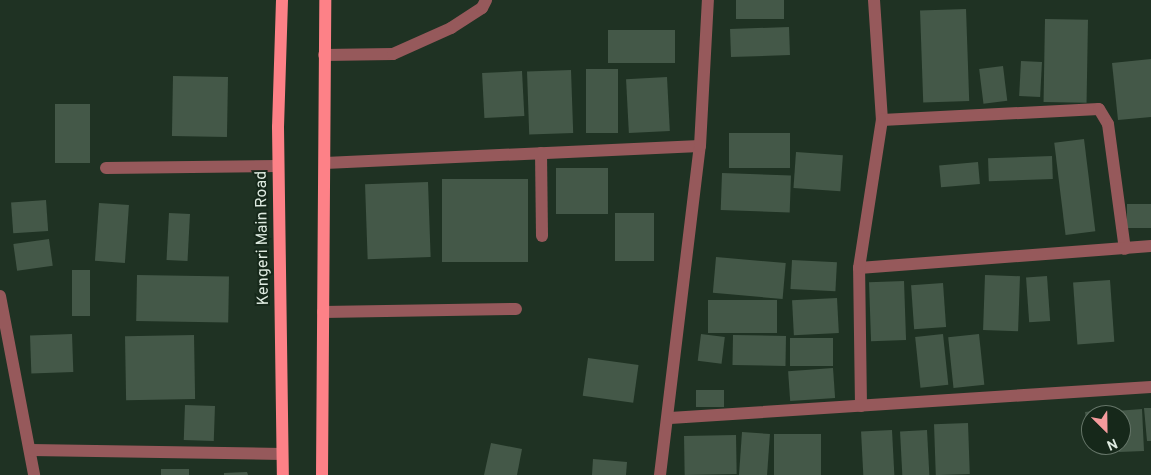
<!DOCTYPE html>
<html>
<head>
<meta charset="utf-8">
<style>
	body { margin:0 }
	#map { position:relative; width:1151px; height:475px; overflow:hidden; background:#1f3223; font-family:Overpass,sans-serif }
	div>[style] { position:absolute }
	.building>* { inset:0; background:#445848; transform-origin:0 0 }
	.minor>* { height:12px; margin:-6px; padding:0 6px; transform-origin:6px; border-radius:6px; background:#96595b }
	.major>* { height:12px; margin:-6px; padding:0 6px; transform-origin:6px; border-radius:6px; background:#fd8187 }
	span { translate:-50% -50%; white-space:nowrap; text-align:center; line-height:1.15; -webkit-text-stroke:4px #16281a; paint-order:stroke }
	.street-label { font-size:16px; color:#deeae0 }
	.north { position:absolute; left:1081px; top:405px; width:50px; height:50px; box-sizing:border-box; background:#16281a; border:1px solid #667669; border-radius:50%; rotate:157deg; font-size:14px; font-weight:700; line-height:20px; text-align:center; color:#deeae0 }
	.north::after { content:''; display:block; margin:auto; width:18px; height:22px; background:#f59b9d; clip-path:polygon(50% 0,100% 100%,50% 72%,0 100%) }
</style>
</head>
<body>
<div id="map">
	<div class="building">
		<div style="left:736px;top:0;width:48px;height:19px"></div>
		<div style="left:966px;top:9px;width:92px;height:46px;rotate:88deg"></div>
		<div style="left:1045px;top:19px;width:43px;height:83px;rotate:1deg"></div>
		<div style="left:789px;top:27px;width:28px;height:59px;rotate:88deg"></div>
		<div style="left:608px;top:30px;width:67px;height:33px"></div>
		<div style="clip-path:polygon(1151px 59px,1151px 117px,1118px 120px,1112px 63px)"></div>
		<div style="left:1021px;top:61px;width:21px;height:35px;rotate:3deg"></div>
		<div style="left:1003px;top:66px;width:35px;height:24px;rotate:83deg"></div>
		<div style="left:618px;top:69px;width:64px;height:32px;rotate:90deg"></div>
		<div style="left:571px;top:70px;width:63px;height:44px;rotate:88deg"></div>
		<div style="left:522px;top:71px;width:45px;height:40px;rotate:87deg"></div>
		<div style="left:173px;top:76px;width:55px;height:60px;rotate:1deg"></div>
		<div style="left:667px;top:77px;width:54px;height:41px;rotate:87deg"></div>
		<div style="left:55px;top:104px;width:35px;height:59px"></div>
		<div style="left:729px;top:133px;width:61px;height:35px"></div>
		<div style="left:1084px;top:139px;width:93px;height:30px;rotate:83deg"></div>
		<div style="left:796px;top:152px;width:47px;height:36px;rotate:4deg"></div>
		<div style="left:1052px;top:156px;width:23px;height:64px;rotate:88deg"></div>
		<div style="left:978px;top:162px;width:22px;height:39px;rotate:85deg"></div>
		<div style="left:608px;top:168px;width:46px;height:52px;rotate:90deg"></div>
		<div style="left:722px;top:173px;width:69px;height:37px;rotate:2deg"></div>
		<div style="left:442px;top:179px;width:86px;height:83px"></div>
		<div style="left:428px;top:182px;width:75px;height:63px;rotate:88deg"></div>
		<div style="left:46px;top:200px;width:31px;height:35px;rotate:86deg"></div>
		<div style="left:99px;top:203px;width:30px;height:58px;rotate:4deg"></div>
		<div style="left:1151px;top:204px;width:24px;height:24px;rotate:90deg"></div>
		<div style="left:169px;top:213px;width:21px;height:47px;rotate:3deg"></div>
		<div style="left:615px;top:213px;width:39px;height:48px"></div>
		<div style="left:49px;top:239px;width:27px;height:36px;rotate:82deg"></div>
		<div style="left:716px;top:257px;width:70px;height:36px;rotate:5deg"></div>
		<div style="left:792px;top:260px;width:45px;height:29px;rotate:3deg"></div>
		<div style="left:72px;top:270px;width:18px;height:46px"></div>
		<div style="left:137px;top:275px;width:92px;height:46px;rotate:1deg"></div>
		<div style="left:985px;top:275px;width:35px;height:55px;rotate:2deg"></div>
		<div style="left:1047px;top:276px;width:45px;height:21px;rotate:86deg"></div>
		<div style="left:1110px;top:280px;width:62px;height:37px;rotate:86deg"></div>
		<div style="left:904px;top:281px;width:59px;height:35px;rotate:88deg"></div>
		<div style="left:943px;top:283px;width:44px;height:32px;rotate:86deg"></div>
		<div style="left:837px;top:298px;width:35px;height:45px;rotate:87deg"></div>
		<div style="left:708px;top:300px;width:69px;height:33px"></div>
		<div style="left:72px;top:334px;width:38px;height:42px;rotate:88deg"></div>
		<div style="left:701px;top:334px;width:24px;height:27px;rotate:7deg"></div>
		<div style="left:943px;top:334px;width:51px;height:28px;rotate:84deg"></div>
		<div style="left:979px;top:334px;width:51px;height:31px;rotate:84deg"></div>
		<div style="left:194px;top:335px;width:64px;height:69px;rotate:89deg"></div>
		<div style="left:733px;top:335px;width:53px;height:30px;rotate:1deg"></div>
		<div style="left:790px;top:338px;width:43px;height:28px"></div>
		<div style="left:588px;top:358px;width:51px;height:38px;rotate:8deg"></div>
		<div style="left:833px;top:368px;width:30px;height:45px;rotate:86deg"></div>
		<div style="left:696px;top:390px;width:28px;height:17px"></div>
		<div style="left:185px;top:405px;width:30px;height:35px;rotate:2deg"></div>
		<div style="clip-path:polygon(1144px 408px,1151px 408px,1151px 441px,1147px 441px)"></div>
		<div style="clip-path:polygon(1109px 409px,1110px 415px,1091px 415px,1088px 434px,1085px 412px)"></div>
		<div style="clip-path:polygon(1142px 409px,1144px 451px,1119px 452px,1121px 415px,1116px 411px)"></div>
		<div style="left:968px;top:423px;width:51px;height:34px;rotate:88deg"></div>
		<div style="left:892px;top:430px;width:45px;height:31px;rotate:87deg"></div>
		<div style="left:927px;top:430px;width:45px;height:27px;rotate:87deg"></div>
		<div style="left:742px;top:432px;width:28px;height:43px;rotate:4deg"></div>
		<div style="left:821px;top:434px;width:41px;height:47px;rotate:90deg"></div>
		<div style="left:736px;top:435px;width:39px;height:52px;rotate:89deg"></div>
		<div style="clip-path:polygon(491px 443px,522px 449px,517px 475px,484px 475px)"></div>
		<div style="clip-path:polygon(593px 459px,627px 462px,626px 475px,592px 475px)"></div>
		<div style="left:161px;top:469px;width:28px;height:6px"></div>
		<div style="clip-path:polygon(247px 472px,248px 475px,224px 475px,224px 473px)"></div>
	</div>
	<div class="minor">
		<div style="left:874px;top:0;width:120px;rotate:86.2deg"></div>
		<div style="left:882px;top:120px;width:217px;rotate:-2.9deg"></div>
		<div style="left:1099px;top:109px;width:17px;rotate:59deg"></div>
		<div style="left:1108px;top:124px;width:126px;rotate:82.3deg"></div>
		<div style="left:324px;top:55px;width:69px;rotate:-0.8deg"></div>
		<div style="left:393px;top:54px;width:64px;rotate:-24.1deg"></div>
		<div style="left:451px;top:28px;width:37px;rotate:-33deg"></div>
		<div style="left:482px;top:8px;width:9px;rotate:-63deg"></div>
		<div style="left:541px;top:153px;width:83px;rotate:89.3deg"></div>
		<div style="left:325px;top:163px;width:375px;rotate:-2.6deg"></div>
		<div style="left:106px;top:168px;width:172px;rotate:-0.7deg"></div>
		<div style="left:859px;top:268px;width:293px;rotate:-4.3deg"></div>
		<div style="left:0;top:296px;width:182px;rotate:79.2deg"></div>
		<div style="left:323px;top:312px;width:193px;rotate:-0.9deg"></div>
		<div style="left:861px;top:406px;width:138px;rotate:-90.8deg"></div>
		<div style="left:859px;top:268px;width:150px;rotate:-81.2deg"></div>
		<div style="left:670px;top:418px;width:482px;rotate:-3.7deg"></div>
		<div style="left:31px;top:450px;width:251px;rotate:0.9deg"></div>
		<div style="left:660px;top:475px;width:331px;rotate:-83.1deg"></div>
		<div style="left:700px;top:146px;width:146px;rotate:-86.9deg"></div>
	</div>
	<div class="major">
		<div style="left:282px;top:0;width:127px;rotate:91.8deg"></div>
		<div style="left:278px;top:127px;width:348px;rotate:89.2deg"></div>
		<div style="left:322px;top:475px;width:475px;rotate:-89.6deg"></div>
	</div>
	<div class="street-label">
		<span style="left:263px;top:238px;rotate:-91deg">Kengeri Main Road</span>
	</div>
	<div class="north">N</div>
</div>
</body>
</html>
